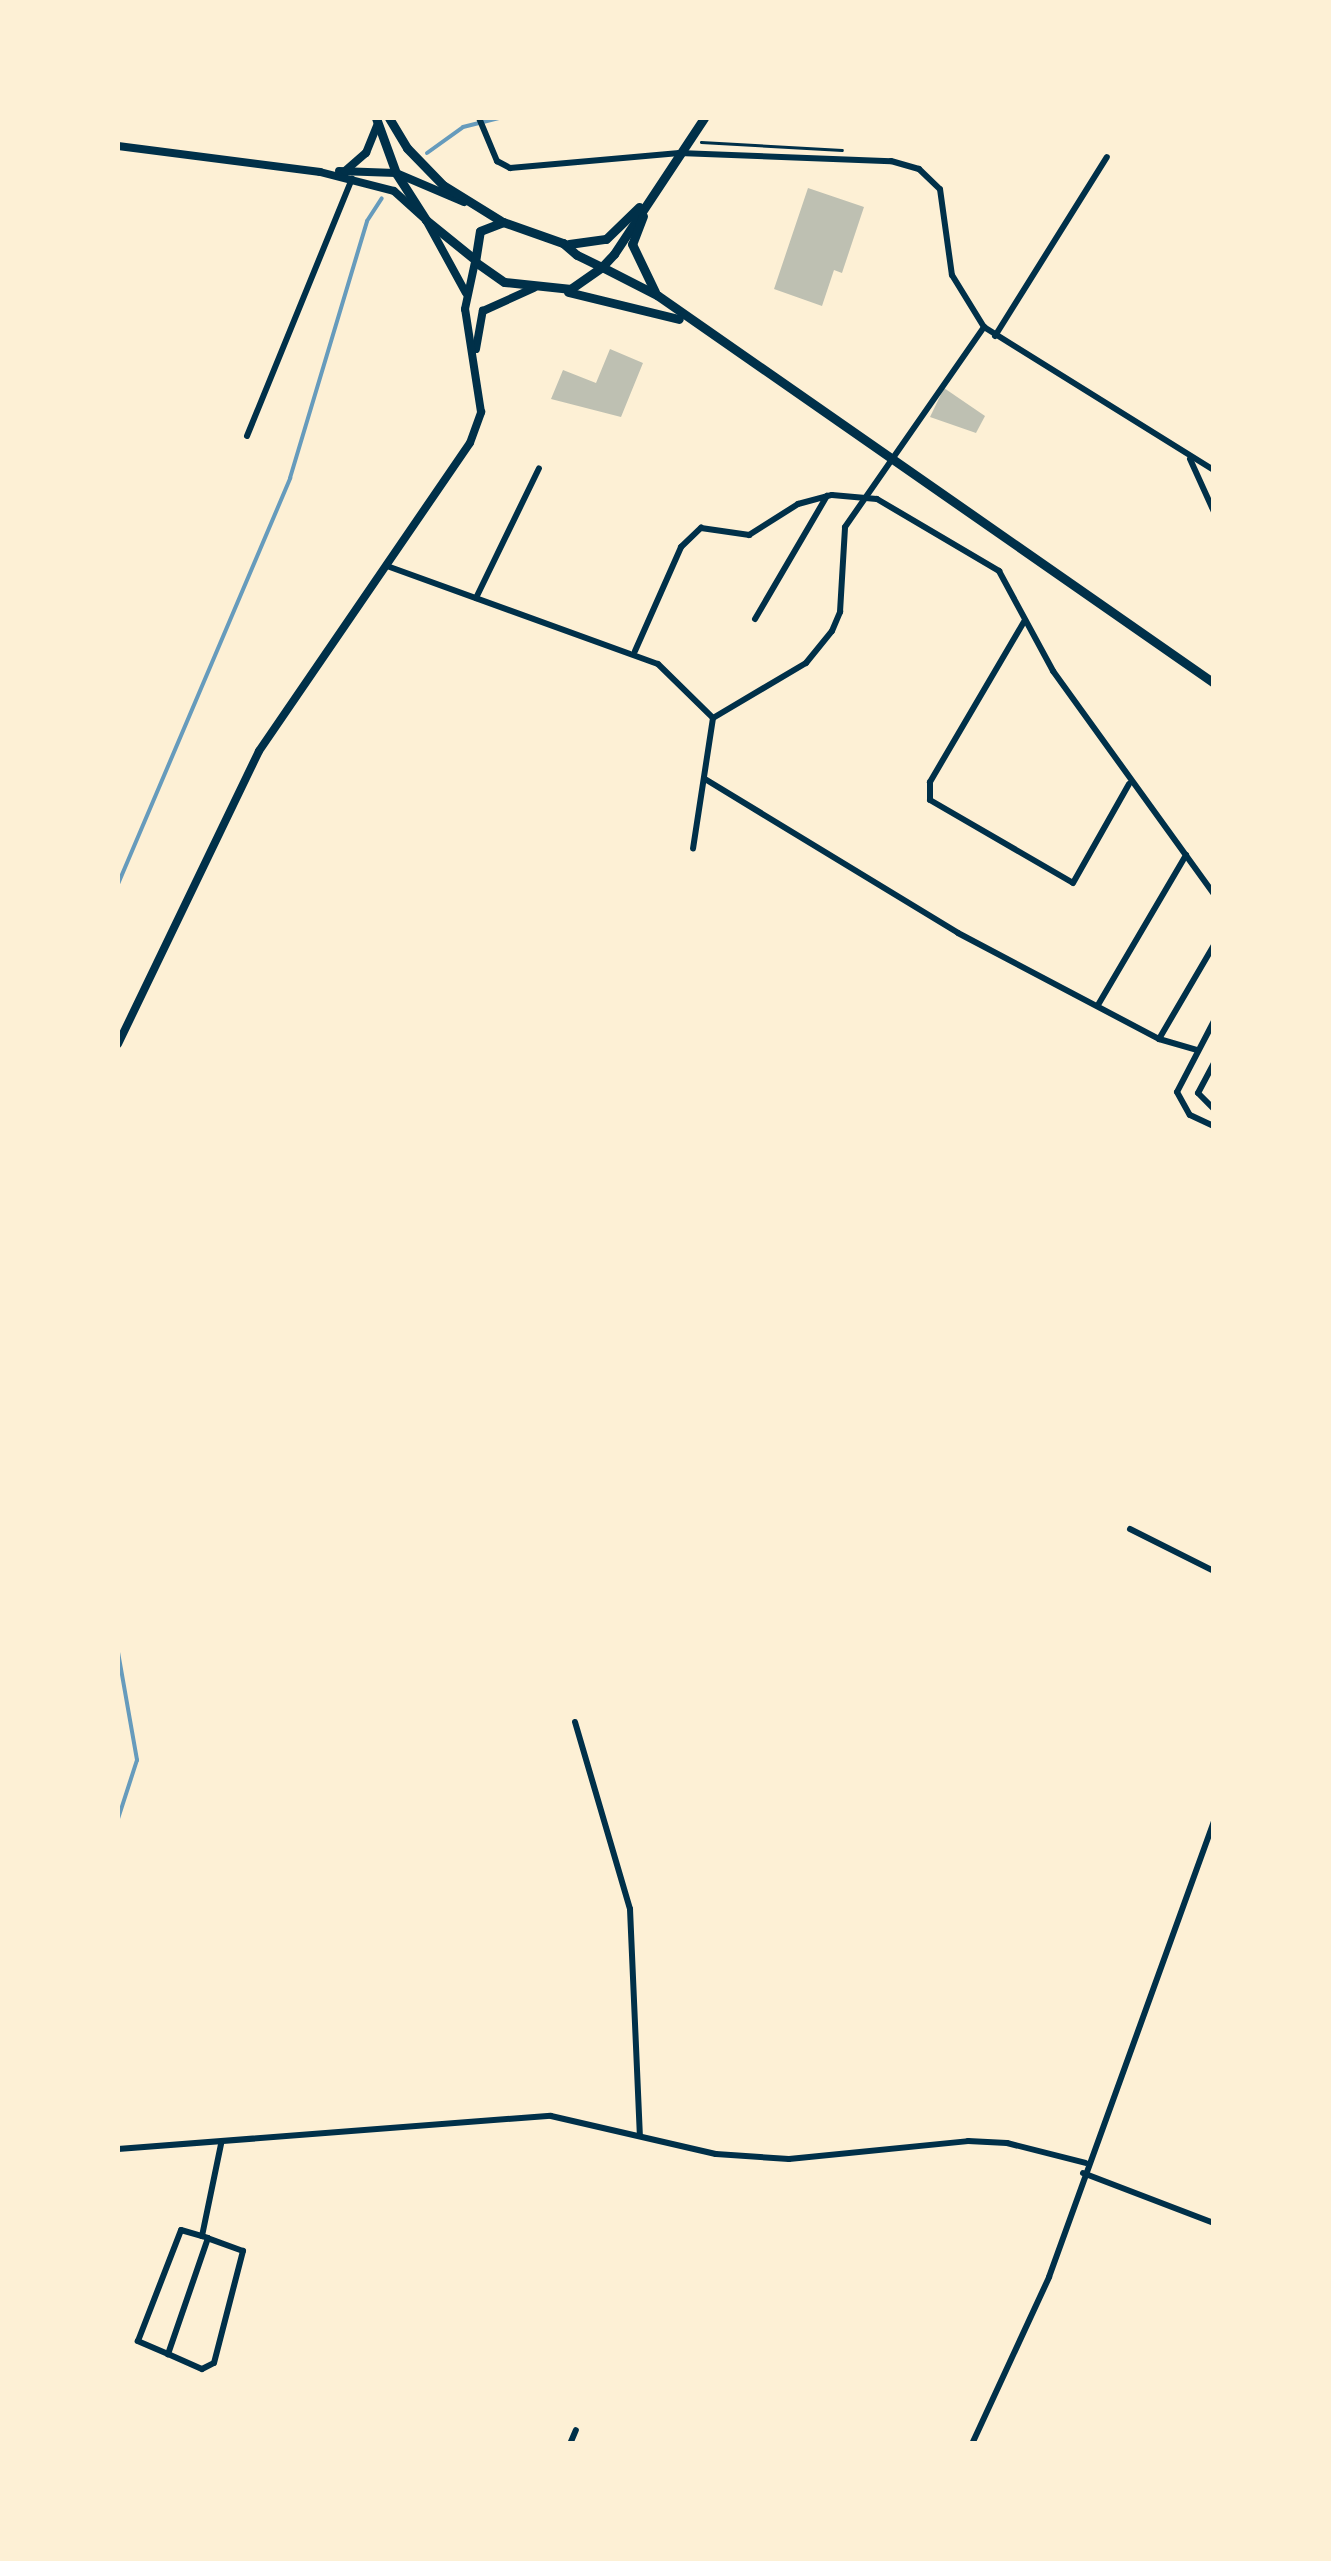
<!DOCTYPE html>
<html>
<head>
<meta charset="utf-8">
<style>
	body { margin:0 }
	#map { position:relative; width:1331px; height:2561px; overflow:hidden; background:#fdf0d5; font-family:Helvetica,sans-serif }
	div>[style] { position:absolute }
	.stream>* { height:4px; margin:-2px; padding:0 2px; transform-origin:2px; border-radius:2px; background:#669bbc }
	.building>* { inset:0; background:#bec0b2 }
	.path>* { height:2.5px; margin:-1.25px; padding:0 1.25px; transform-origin:1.25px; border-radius:1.25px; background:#003049 }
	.minor>* { height:6px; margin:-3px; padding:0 3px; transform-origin:3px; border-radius:3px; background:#003049 }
	.tertiary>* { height:8px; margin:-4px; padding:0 4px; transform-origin:4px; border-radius:4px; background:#003049 }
	.secondary>* { height:9px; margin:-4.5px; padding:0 4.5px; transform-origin:4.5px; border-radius:4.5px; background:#003049 }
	span { translate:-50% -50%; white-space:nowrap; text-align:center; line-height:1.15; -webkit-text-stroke:8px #fdf0d5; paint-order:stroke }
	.frame { position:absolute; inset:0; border:120px solid #fdf0d5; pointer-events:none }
</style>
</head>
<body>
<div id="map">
	<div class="stream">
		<div style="left:427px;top:153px;width:44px;rotate:-35.8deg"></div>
		<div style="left:463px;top:127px;width:38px;rotate:-14deg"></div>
		<div style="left:118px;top:884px;width:441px;rotate:-67deg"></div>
		<div style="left:290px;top:478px;width:268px;rotate:-73.3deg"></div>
		<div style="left:367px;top:221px;width:27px;rotate:-57deg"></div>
		<div style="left:118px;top:1652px;width:110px;rotate:80deg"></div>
		<div style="left:137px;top:1760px;width:62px;rotate:107.9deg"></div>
	</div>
	<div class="building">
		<div style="clip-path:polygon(808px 188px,864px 207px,842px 273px,834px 270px,822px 306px,774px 289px)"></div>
		<div style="clip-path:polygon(610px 349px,643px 363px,621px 417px,551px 399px,563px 370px,596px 383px)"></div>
		<div style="clip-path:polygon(944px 388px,985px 416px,976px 433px,930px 417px)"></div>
	</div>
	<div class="path">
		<div style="left:701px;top:142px;width:141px;rotate:3.2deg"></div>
	</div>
	<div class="minor">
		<div style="left:479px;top:118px;width:47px;rotate:67.3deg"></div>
		<div style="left:497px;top:161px;width:15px;rotate:28deg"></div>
		<div style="left:510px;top:168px;width:170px;rotate:-5.1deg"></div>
		<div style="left:679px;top:153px;width:212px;rotate:2.2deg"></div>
		<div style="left:891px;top:161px;width:29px;rotate:16deg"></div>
		<div style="left:919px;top:169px;width:29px;rotate:44deg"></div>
		<div style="left:940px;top:189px;width:87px;rotate:82.1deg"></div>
		<div style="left:952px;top:275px;width:61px;rotate:58.4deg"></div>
		<div style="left:984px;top:327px;width:271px;rotate:31.9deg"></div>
		<div style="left:995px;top:336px;width:211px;rotate:-58deg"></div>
		<div style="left:247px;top:436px;width:278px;rotate:-67.8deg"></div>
		<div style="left:1190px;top:459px;width:58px;rotate:65.6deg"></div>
		<div style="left:387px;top:566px;width:288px;rotate:19.9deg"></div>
		<div style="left:658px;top:664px;width:77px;rotate:44.5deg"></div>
		<div style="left:713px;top:718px;width:132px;rotate:98.7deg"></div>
		<div style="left:476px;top:598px;width:144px;rotate:-64.1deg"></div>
		<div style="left:755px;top:619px;width:143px;rotate:-59.7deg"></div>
		<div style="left:1025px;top:620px;width:188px;rotate:120.4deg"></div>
		<div style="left:930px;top:782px;width:18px;rotate:90deg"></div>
		<div style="left:930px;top:800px;width:165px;rotate:30.1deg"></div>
		<div style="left:1073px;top:883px;width:114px;rotate:-60.5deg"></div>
		<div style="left:635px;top:651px;width:114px;rotate:-66.1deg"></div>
		<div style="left:681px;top:547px;width:28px;rotate:-44deg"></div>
		<div style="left:701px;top:528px;width:49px;rotate:8.3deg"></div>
		<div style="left:749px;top:535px;width:58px;rotate:-32.3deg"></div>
		<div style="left:798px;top:504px;width:35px;rotate:-15deg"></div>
		<div style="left:832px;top:495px;width:45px;rotate:5.1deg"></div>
		<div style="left:877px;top:499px;width:142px;rotate:30.5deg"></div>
		<div style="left:999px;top:571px;width:114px;rotate:61.6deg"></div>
		<div style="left:1053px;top:671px;width:275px;rotate:54.2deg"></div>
		<div style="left:713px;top:718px;width:108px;rotate:-30.6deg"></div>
		<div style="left:806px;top:663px;width:41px;rotate:-50.9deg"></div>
		<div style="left:832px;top:631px;width:21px;rotate:-67deg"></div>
		<div style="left:840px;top:612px;width:85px;rotate:-86.6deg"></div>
		<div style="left:845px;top:527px;width:244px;rotate:-55.2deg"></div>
		<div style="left:705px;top:779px;width:296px;rotate:31.3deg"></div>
		<div style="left:958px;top:933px;width:227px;rotate:27.8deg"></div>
		<div style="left:1159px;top:1039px;width:40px;rotate:16deg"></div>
		<div style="left:1098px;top:1005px;width:174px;rotate:-59.6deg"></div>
		<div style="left:1214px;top:1021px;width:80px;rotate:117.5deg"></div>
		<div style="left:1177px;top:1092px;width:26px;rotate:61deg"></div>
		<div style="left:1190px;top:1115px;width:26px;rotate:25deg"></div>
		<div style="left:1159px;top:1039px;width:109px;rotate:-59.7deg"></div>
		<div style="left:1214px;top:1063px;width:34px;rotate:118deg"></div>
		<div style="left:1198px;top:1093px;width:23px;rotate:45deg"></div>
		<div style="left:1130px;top:1529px;width:94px;rotate:26.6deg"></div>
		<div style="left:575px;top:1722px;width:195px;rotate:73.6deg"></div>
		<div style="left:630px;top:1909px;width:225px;rotate:87.5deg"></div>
		<div style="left:118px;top:2149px;width:434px;rotate:-4.4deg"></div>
		<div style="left:551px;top:2116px;width:169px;rotate:13deg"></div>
		<div style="left:716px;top:2154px;width:73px;rotate:3.9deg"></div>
		<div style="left:789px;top:2159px;width:180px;rotate:-5.7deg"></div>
		<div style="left:968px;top:2141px;width:39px;rotate:3deg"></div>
		<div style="left:1007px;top:2143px;width:81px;rotate:14.2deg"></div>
		<div style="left:1083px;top:2173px;width:140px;rotate:20.9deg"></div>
		<div style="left:202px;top:2236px;width:6px;rotate:18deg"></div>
		<div style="left:208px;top:2238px;width:123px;rotate:109deg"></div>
		<div style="left:168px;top:2354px;width:33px;rotate:-157deg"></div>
		<div style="left:138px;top:2341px;width:119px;rotate:-68.8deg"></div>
		<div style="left:181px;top:2230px;width:22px;rotate:16deg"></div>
		<div style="left:202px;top:2236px;width:94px;rotate:-78.3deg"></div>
		<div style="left:168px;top:2354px;width:37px;rotate:24deg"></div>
		<div style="left:202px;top:2369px;width:13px;rotate:-27deg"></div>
		<div style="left:214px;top:2363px;width:116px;rotate:-75.5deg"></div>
		<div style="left:243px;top:2251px;width:37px;rotate:-160deg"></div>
		<div style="left:570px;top:2444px;width:15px;rotate:-67deg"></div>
		<div style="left:972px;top:2444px;width:184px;rotate:-65.2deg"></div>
		<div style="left:1049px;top:2277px;width:485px;rotate:-70.1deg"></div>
	</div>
	<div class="tertiary">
		<div style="left:118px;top:146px;width:204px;rotate:7.3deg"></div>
		<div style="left:320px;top:172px;width:76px;rotate:14.4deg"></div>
		<div style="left:394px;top:191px;width:43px;rotate:42.2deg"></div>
		<div style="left:426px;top:220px;width:83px;rotate:61.3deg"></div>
		<div style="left:339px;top:171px;width:57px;rotate:2deg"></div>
		<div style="left:396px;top:173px;width:74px;rotate:23.1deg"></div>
		<div style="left:345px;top:171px;width:28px;rotate:-41deg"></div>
		<div style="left:366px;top:153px;width:31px;rotate:-68deg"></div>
		<div style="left:476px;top:349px;width:39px;rotate:-80deg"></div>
		<div style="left:483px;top:311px;width:56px;rotate:-24.3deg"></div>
		<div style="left:118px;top:1044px;width:325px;rotate:-64.3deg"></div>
		<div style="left:259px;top:751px;width:373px;rotate:-55.6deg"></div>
		<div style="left:470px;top:443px;width:33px;rotate:-70deg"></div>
		<div style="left:481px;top:412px;width:104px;rotate:-98.8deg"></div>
		<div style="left:465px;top:309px;width:48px;rotate:-78deg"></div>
	</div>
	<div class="secondary">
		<div style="left:376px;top:118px;width:59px;rotate:70deg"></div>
		<div style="left:396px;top:173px;width:56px;rotate:57.4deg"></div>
		<div style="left:426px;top:220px;width:60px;rotate:39deg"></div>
		<div style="left:389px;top:118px;width:35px;rotate:59deg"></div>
		<div style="left:407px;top:148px;width:52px;rotate:45.8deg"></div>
		<div style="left:443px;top:185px;width:68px;rotate:31.8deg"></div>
		<div style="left:704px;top:118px;width:163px;rotate:123.5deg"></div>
		<div style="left:614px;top:254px;width:18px;rotate:133deg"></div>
		<div style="left:602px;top:267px;width:38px;rotate:145deg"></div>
		<div style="left:571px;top:289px;width:67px;rotate:-174deg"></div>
		<div style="left:504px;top:282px;width:35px;rotate:-145deg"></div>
		<div style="left:475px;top:262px;width:31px;rotate:-81deg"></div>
		<div style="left:480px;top:231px;width:25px;rotate:-21deg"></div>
		<div style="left:503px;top:222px;width:64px;rotate:19.3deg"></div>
		<div style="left:563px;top:243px;width:18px;rotate:41deg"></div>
		<div style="left:577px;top:255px;width:28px;rotate:26deg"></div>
		<div style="left:602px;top:267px;width:62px;rotate:27deg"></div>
		<div style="left:657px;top:295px;width:679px;rotate:34.86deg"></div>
		<div style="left:643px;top:216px;width:30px;rotate:111deg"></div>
		<div style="left:632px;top:244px;width:53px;rotate:64.4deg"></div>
		<div style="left:569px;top:244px;width:37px;rotate:-8deg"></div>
		<div style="left:606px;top:239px;width:46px;rotate:-44.1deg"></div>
		<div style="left:568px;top:292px;width:114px;rotate:13.7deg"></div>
	</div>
	<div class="frame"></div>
</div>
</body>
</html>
